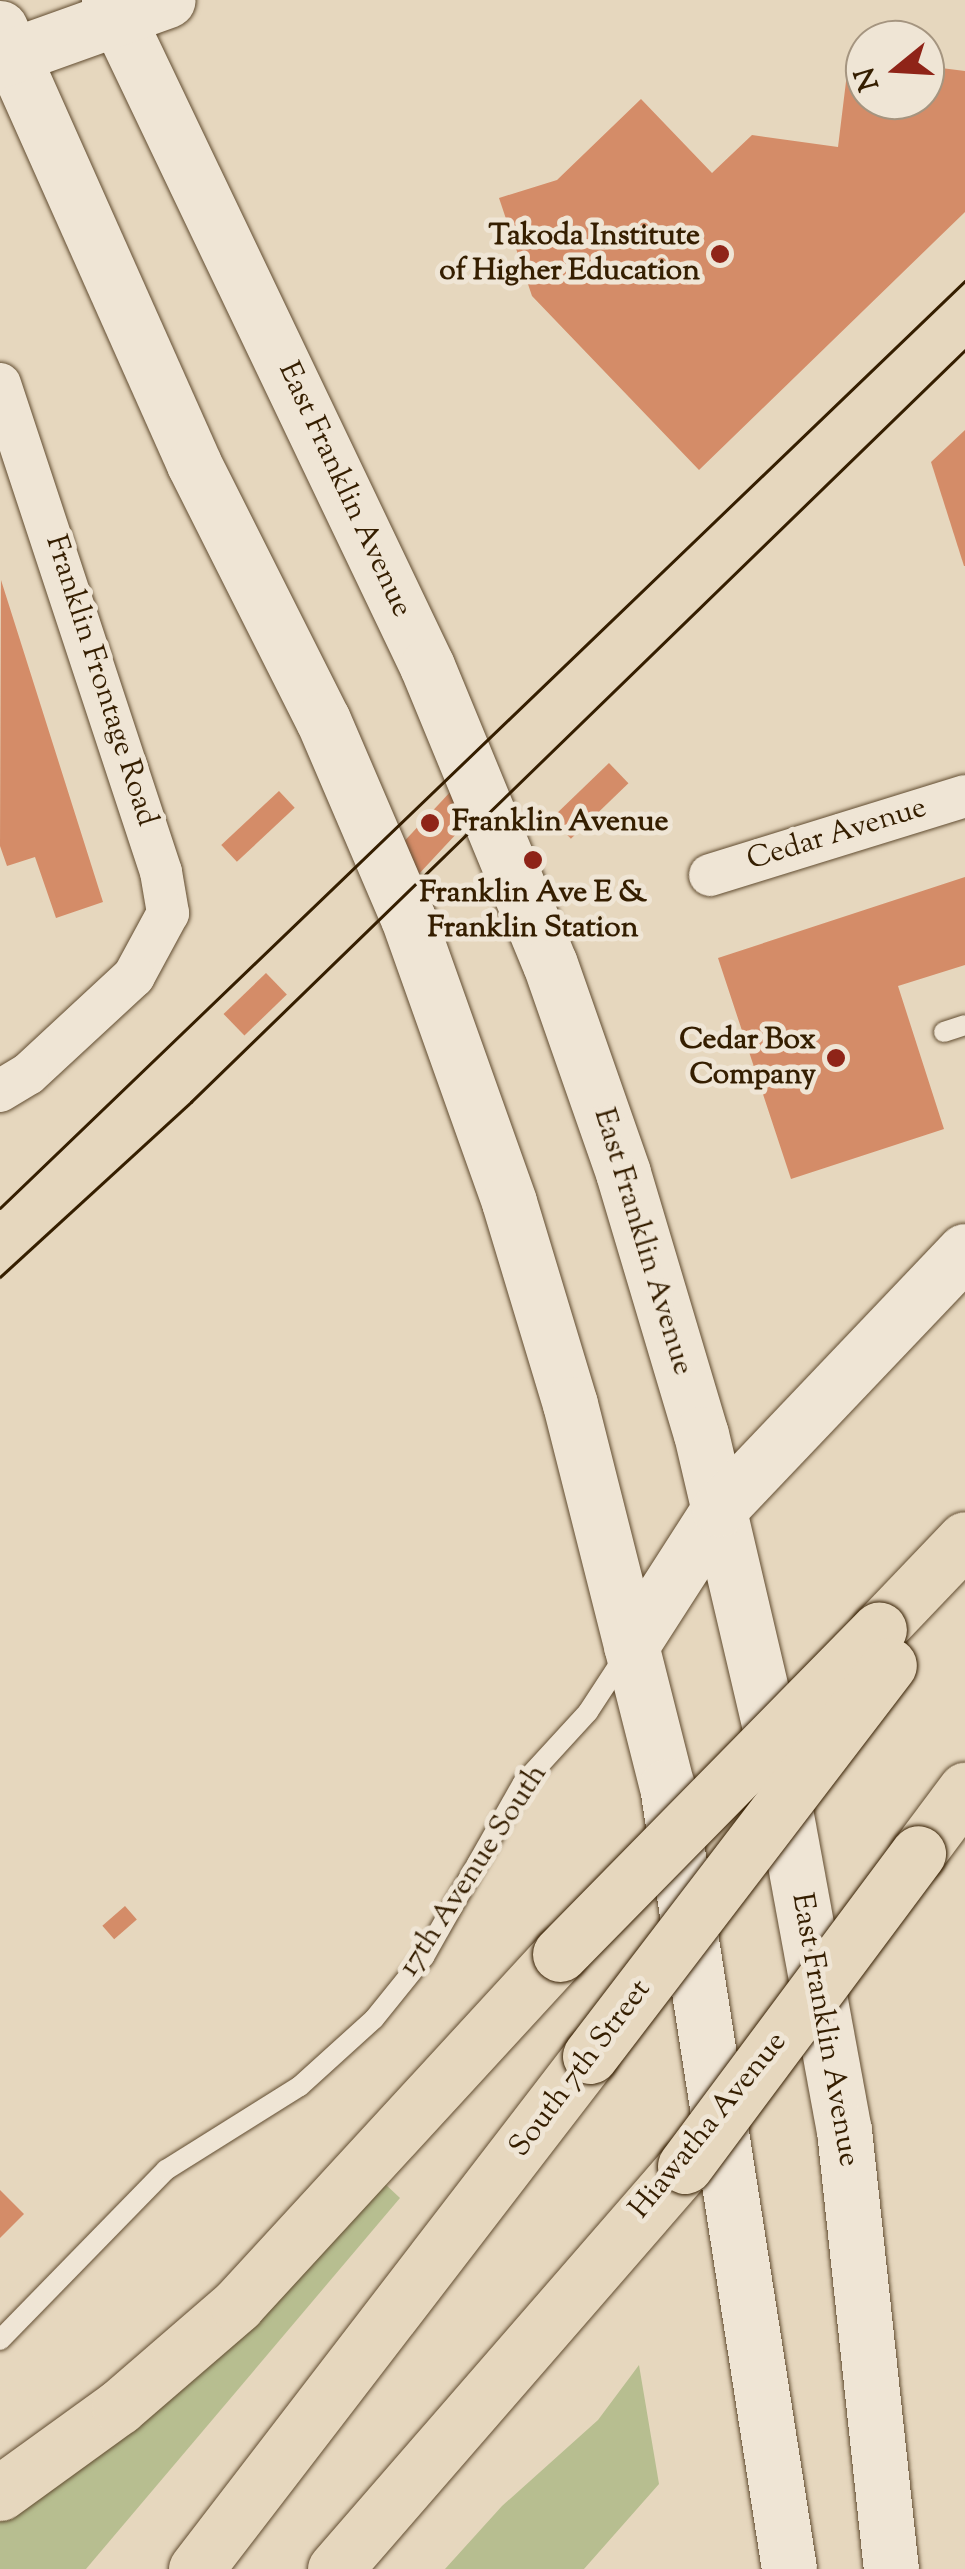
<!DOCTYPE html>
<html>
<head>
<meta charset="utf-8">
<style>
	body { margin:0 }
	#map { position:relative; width:965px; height:2569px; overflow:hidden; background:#e6d7be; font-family:"Sorts Mill Goudy",serif }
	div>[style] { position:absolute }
	.green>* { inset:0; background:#b7be90 }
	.building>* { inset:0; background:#d48c68; transform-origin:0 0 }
	.roads { filter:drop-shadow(0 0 2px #614c30) drop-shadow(0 0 2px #614c30) }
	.lane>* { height:20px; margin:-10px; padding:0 10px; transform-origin:10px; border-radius:10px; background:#efe5d5 }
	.street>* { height:42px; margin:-21px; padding:0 21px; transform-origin:21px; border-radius:21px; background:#efe5d5 }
	.secondary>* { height:55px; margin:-27.5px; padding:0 27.5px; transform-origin:27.5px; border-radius:27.5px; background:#efe5d5 }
	.highway>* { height:55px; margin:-27.5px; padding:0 27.5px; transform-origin:27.5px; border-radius:27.5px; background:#e6d7be }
	.tram>* { height:2.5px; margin:-1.25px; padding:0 1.25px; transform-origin:1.25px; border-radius:1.25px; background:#351e00 }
	.bridges { filter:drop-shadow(0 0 2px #351e00) drop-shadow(0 0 2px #351e00) }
	.highway-bridge>* { height:55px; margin:-27.5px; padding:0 27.5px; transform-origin:27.5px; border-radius:27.5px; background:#e6d7be }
	.dots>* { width:28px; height:28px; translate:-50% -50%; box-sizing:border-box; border:5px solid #efe5d5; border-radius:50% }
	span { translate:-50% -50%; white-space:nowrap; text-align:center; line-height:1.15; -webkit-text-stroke:10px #efe5d5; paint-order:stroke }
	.poi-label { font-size:30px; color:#351e00; font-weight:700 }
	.right { translate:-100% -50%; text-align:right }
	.left { translate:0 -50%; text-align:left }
	.street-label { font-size:30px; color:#351e00 }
	.north { position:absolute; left:845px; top:20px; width:100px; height:100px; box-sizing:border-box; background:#efe5d5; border:2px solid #a59580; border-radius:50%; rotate:252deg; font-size:28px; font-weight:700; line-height:40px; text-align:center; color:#351e00 }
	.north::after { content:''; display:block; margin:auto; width:35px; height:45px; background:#8f2418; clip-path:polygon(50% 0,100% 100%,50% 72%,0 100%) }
</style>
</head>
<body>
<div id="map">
	<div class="green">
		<div style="clip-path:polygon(383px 2182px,400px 2198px,86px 2569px,0 2569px,0 2516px)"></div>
		<div style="clip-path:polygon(639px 2365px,659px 2484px,584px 2569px,445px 2569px,502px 2506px,598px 2420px)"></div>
	</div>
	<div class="building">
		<div style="clip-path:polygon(849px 57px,865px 59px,865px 100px,925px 100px,925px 66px,965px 71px,965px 212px,699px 470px,532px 296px,499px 198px,557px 180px,641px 99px,712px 173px,752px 135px,838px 147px)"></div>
		<div style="clip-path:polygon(965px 430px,965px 566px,964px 566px,931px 462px)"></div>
		<div style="clip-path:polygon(1px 580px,103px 902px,56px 918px,35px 857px,7px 866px,0 846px)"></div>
		<div style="left:480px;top:760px;width:33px;height:152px;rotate:43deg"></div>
		<div style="left:609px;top:763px;width:28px;height:80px;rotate:46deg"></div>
		<div style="left:279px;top:791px;width:23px;height:79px;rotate:47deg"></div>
		<div style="clip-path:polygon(965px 877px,965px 965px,898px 986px,944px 1129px,791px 1179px,718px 958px)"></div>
		<div style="left:266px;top:973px;width:30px;height:59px;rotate:46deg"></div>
		<div style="left:125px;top:1906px;width:18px;height:30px;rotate:49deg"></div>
		<div style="clip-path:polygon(0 2190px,24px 2214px,0 2238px)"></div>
	</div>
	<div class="roads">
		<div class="lane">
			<div style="left:944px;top:1032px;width:22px;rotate:-18deg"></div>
			<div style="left:0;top:2340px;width:238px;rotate:-45.7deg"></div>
			<div style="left:166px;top:2170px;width:158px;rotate:-32.1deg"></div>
			<div style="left:300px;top:2086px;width:100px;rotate:-42.2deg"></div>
			<div style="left:374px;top:2019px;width:80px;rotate:-51.1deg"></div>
			<div style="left:424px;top:1957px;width:200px;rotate:-60.4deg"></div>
			<div style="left:523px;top:1783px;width:96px;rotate:-47.5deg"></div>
			<div style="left:588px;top:1712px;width:66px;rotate:-56.8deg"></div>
		</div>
		<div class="street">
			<div style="left:0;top:384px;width:514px;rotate:71.74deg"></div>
			<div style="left:161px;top:872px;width:42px;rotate:80.3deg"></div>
			<div style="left:168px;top:913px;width:72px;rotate:118.4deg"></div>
			<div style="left:134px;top:976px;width:144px;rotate:137.2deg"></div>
			<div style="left:28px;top:1074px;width:33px;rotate:149deg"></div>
			<div style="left:710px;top:875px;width:267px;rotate:-17.2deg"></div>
		</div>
		<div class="secondary">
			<div style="left:109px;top:0;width:738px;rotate:64.48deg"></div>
			<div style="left:427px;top:666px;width:322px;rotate:67.6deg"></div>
			<div style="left:550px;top:964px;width:221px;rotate:70.7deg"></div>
			<div style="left:623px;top:1173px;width:272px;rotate:73.4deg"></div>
			<div style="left:701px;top:1434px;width:302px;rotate:76.8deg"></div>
			<div style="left:770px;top:1728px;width:409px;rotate:79.6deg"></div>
			<div style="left:844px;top:2130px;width:442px;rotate:83.9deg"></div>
			<div style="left:0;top:28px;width:477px;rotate:66deg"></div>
			<div style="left:194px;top:464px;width:287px;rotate:63.3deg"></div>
			<div style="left:323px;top:720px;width:215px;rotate:66.8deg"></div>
			<div style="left:408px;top:918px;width:301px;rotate:70.4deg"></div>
			<div style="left:509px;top:1202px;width:211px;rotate:73.2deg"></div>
			<div style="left:570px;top:1404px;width:394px;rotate:75.8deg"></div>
			<div style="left:667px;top:1786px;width:792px;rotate:81.14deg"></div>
			<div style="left:0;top:60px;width:178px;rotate:-19.7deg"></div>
			<div style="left:631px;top:1646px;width:163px;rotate:-57.3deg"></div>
			<div style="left:719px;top:1509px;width:356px;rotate:-46.4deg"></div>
		</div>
		<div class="highway">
			<div style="left:879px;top:1629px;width:124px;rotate:-46.3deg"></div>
			<div style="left:918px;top:1853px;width:79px;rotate:-53.3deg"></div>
			<div style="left:0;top:2493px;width:147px;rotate:-35.9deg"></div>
			<div style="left:119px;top:2407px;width:156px;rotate:-40.8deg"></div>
			<div style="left:237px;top:2305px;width:477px;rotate:-47.4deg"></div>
			<div style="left:196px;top:2569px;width:647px;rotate:-52.47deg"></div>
			<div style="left:335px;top:2569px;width:534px;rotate:-49.03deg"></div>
		</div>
	</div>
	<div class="tram">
		<div style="left:0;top:1208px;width:1338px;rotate:-43.85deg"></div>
		<div style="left:0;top:1277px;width:259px;rotate:-42.5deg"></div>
		<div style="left:191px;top:1102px;width:1079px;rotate:-44.17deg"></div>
	</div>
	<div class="bridges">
		<div class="highway-bridge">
			<div style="left:560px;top:1954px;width:455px;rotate:-45.5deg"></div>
			<div style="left:590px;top:2056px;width:492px;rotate:-52.6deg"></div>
			<div style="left:685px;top:2166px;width:390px;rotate:-53.3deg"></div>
		</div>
	</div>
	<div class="dots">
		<div style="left:720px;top:254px;background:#8f2418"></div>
		<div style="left:430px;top:823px;background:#8f2418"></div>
		<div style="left:533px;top:860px;background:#8f2418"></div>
		<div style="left:836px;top:1058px;background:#8f2418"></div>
	</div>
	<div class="poi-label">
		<span class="right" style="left:700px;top:254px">Takoda Institute<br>of Higher Education</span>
		<span class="left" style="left:452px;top:823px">Franklin Avenue</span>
		<span style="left:533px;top:911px">Franklin Ave E &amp;<br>Franklin Station</span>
		<span class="right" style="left:816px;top:1058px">Cedar Box<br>Company</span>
	</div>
	<div class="street-label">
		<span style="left:344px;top:490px;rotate:65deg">East Franklin Avenue</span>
		<span style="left:100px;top:681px;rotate:72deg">Franklin Frontage Road</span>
		<span style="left:837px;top:835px;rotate:-17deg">Cedar Avenue</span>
		<span style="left:642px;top:1242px;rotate:73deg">East Franklin Avenue</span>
		<span style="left:474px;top:1871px;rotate:-57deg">17th Avenue South</span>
		<span style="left:824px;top:2030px;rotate:80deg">East Franklin Avenue</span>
		<span style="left:581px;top:2069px;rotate:-53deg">South 7th Street</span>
		<span style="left:709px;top:2126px;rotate:-51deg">Hiawatha Avenue</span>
	</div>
	<div class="north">N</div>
</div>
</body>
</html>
